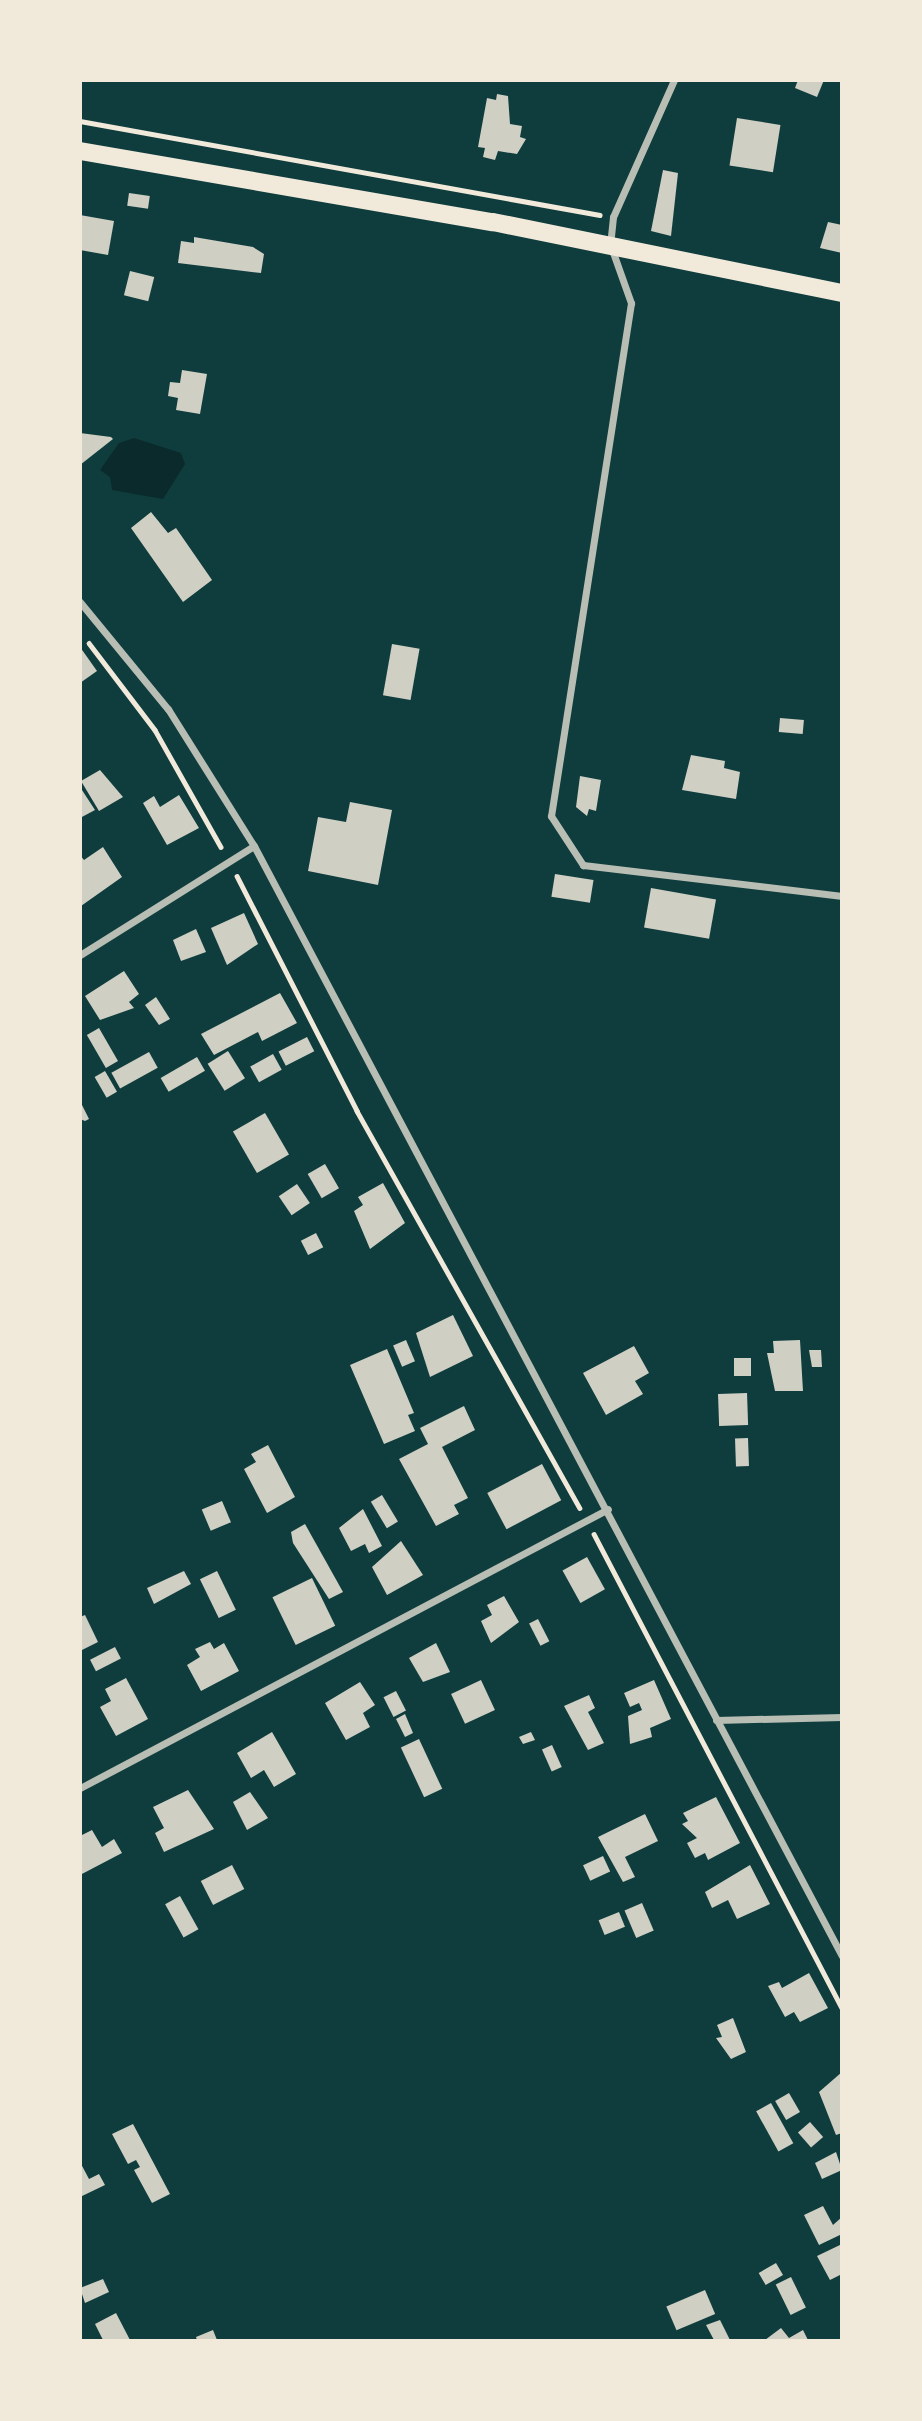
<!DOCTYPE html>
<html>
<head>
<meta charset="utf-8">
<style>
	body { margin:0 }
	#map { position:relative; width:922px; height:2421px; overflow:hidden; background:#0f3d3e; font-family:"Work Sans",sans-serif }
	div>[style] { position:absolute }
	.water>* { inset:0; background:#0a2a2b }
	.building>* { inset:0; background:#cfcfc3; transform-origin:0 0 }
	.path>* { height:4.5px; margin:-2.25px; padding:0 2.25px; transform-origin:2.25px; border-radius:2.25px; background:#f1e9da }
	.minor>* { height:7px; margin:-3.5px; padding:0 3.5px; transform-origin:3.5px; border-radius:3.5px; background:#b8beb3 }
	.primary>* { height:18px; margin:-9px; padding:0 9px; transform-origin:9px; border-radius:9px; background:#f1e9da }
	span { translate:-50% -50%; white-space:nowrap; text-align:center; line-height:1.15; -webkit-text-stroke:5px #f1e9da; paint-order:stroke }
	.frame { position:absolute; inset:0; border:82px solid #f1e9da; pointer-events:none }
</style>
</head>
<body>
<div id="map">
	<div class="water">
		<div style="clip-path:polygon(134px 438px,181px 453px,185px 464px,163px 499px,112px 490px,110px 477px,100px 470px,119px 443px)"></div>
	</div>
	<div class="building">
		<div style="clip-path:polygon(798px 80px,824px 80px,817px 97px,795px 88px)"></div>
		<div style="clip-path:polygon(497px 94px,508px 96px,510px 124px,522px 126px,520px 137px,526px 139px,517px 154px,498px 151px,495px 160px,483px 157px,485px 148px,478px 147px,487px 98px,496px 100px)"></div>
		<div style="left:737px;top:118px;width:44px;height:48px;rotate:9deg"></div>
		<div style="clip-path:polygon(663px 170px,678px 173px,671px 236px,651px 231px)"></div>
		<div style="left:129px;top:193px;width:21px;height:13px;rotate:8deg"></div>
		<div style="clip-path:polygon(80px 215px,114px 221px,108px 255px,80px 250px)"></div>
		<div style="clip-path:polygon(828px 222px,842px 225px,842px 253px,820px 248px)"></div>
		<div style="clip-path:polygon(194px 237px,253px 247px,264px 254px,261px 273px,178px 263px,181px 241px,194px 243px)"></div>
		<div style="left:130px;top:271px;width:25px;height:25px;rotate:14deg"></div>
		<div style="clip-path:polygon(182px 370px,207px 374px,200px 414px,176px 410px,178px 398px,168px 396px,170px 382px,180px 383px)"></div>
		<div style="clip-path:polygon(80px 433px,111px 437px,113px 439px,80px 465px)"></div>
		<div style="clip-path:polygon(151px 512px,168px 533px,176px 528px,212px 580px,183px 602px,131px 528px)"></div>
		<div style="left:392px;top:644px;width:28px;height:52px;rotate:10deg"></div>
		<div style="clip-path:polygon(80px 647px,97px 671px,80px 683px)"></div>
		<div style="left:780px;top:718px;width:24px;height:14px;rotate:5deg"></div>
		<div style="clip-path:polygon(691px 755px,725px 761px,724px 768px,740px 772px,736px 799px,682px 790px)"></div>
		<div style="clip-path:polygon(100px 770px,123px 797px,99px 811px,81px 781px)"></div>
		<div style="clip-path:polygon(580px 776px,601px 780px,596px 811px,589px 809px,587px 816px,576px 807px)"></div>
		<div style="clip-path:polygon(80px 787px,95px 810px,80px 818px)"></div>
		<div style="clip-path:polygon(179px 795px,199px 828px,167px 845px,143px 803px,154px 796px,160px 807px)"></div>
		<div style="clip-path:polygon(350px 802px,392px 810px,378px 885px,308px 871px,318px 817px,346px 822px)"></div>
		<div style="clip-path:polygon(103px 847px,122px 877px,81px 906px,80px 855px,84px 860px)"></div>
		<div style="left:555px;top:874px;width:39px;height:23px;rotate:9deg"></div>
		<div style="left:651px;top:888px;width:66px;height:40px;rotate:10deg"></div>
		<div style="clip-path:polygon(244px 913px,258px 944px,227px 965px,211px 928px)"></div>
		<div style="clip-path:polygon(196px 929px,206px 952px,181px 961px,173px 940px)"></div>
		<div style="clip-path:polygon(124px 971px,139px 994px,129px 1002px,134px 1008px,100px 1020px,85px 996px)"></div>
		<div style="clip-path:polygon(280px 993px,297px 1023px,262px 1041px,258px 1032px,214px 1055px,201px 1034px)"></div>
		<div style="clip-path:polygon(156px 997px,170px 1019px,159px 1025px,145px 1005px)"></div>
		<div style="left:99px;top:1028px;width:38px;height:14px;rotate:60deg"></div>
		<div style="left:307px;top:1037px;width:16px;height:32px;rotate:63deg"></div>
		<div style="left:228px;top:1051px;width:32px;height:24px;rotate:58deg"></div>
		<div style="left:149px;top:1052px;width:18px;height:43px;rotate:61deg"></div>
		<div style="left:273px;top:1054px;width:18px;height:26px;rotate:61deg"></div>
		<div style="left:197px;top:1057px;width:16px;height:42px;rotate:60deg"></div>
		<div style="left:105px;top:1071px;width:24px;height:12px;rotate:60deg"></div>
		<div style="clip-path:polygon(80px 1101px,89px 1119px,85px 1121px,80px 1119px)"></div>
		<div style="left:265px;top:1113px;width:48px;height:37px;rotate:60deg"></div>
		<div style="left:325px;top:1164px;width:28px;height:20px;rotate:60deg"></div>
		<div style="clip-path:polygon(383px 1183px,405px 1223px,370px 1249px,354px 1211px,363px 1205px,358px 1197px)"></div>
		<div style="left:297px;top:1184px;width:23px;height:22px;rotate:56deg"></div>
		<div style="left:316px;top:1233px;width:16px;height:17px;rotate:63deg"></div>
		<div style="clip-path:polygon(453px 1315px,473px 1356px,430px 1377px,416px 1333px)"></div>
		<div style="left:406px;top:1340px;width:23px;height:14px;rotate:67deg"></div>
		<div style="clip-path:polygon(800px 1340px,803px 1391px,775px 1391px,767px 1353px,774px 1353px,773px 1341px)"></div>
		<div style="clip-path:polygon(634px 1346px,649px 1373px,635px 1381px,643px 1394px,606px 1415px,583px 1373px)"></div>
		<div style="clip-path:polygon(387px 1349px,414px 1413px,408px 1415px,415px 1431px,384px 1444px,350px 1365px)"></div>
		<div style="clip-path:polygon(809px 1350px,821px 1350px,822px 1367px,812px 1367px)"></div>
		<div style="left:734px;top:1358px;width:17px;height:18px"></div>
		<div style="left:747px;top:1393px;width:32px;height:29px;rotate:88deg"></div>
		<div style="clip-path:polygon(464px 1406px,475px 1430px,442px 1447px,468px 1498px,454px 1505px,459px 1514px,436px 1526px,399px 1459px,428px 1444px,420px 1428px)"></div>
		<div style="left:748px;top:1438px;width:28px;height:13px;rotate:88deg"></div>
		<div style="clip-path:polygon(268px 1445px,295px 1497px,267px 1513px,244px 1469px,256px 1462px,251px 1454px)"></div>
		<div style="left:542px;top:1464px;width:41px;height:62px;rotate:62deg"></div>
		<div style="left:382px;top:1495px;width:31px;height:13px;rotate:59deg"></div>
		<div style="left:222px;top:1501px;width:23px;height:22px;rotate:67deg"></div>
		<div style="clip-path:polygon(363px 1509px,382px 1546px,369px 1553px,365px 1544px,351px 1551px,339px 1528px)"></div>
		<div style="clip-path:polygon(305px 1524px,343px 1592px,329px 1599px,293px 1543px,291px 1532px)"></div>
		<div style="clip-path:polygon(401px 1541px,423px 1575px,387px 1595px,372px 1567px)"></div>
		<div style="left:587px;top:1557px;width:37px;height:28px;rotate:61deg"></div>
		<div style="clip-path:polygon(184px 1571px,191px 1584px,154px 1604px,147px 1588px)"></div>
		<div style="left:217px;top:1571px;width:43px;height:19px;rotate:64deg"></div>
		<div style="left:312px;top:1578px;width:53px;height:44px;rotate:64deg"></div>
		<div style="clip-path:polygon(504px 1596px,519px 1622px,491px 1643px,481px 1621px,492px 1615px,487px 1605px)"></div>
		<div style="clip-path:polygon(85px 1615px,98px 1642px,80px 1651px,80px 1617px)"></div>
		<div style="left:538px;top:1619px;width:25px;height:10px;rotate:63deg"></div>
		<div style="clip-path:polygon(210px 1642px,214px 1649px,224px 1643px,239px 1671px,201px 1691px,187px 1665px,200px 1657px,195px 1649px)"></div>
		<div style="clip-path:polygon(436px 1643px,450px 1672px,423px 1682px,409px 1658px)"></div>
		<div style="left:115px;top:1647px;width:13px;height:28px;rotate:63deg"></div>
		<div style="clip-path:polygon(126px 1678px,148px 1719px,116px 1736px,100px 1707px,111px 1701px,105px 1689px)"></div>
		<div style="left:481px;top:1680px;width:33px;height:33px;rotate:65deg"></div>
		<div style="clip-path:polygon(654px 1680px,671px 1719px,650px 1728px,652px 1737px,630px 1744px,628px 1716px,642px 1710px,639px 1703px,630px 1707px,624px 1693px)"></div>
		<div style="clip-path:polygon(360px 1682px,375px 1705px,363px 1713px,370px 1727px,346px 1740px,325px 1703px)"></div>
		<div style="left:396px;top:1691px;width:22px;height:14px;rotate:63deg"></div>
		<div style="clip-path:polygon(589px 1695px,595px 1708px,588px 1712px,604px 1743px,588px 1750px,564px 1706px)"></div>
		<div style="clip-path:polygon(405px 1714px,413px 1733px,405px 1737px,396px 1719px)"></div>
		<div style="clip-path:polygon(272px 1732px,296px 1774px,274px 1787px,264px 1770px,251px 1778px,237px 1753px)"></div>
		<div style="clip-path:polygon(531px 1732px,535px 1740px,523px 1744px,519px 1737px)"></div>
		<div style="left:419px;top:1739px;width:55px;height:20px;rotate:65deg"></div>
		<div style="left:552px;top:1745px;width:24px;height:11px;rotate:66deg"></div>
		<div style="clip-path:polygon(188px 1790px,214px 1829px,164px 1852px,155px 1833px,164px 1828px,153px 1807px)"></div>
		<div style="clip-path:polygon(250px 1792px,268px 1818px,247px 1830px,233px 1802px)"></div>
		<div style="clip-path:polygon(716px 1797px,740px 1843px,708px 1860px,705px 1853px,695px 1858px,687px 1843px,697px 1838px,682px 1824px,688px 1821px,683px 1813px)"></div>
		<div style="clip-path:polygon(645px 1814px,658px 1841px,625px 1857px,635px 1877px,623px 1882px,598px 1837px)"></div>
		<div style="clip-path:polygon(92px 1830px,102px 1847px,114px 1839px,122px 1853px,80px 1875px,80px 1836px)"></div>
		<div style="left:603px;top:1856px;width:17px;height:22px;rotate:65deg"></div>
		<div style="left:232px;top:1865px;width:27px;height:35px;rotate:63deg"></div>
		<div style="clip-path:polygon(750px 1865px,770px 1904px,737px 1919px,728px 1900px,712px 1908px,705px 1892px)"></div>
		<div style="left:180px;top:1896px;width:38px;height:17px;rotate:61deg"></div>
		<div style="left:642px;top:1903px;width:30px;height:19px;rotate:67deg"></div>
		<div style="left:619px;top:1912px;width:16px;height:22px;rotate:68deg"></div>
		<div style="clip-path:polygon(809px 1973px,828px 2008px,800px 2022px,794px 2012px,785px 2017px,768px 1986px,779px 1982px,782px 1988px)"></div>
		<div style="clip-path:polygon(733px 2018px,746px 2052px,731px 2059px,716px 2038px,722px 2037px,717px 2025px)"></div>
		<div style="clip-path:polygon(842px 2072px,842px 2133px,836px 2135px,819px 2092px)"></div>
		<div style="left:789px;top:2093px;width:22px;height:16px;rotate:60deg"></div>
		<div style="left:771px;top:2103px;width:46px;height:17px;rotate:61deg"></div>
		<div style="left:810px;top:2122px;width:20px;height:16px;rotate:49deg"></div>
		<div style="clip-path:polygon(133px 2124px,170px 2194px,152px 2203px,134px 2170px,140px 2167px,136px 2160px,128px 2164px,112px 2134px)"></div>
		<div style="clip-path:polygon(836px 2152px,842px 2170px,822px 2179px,815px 2163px)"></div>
		<div style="clip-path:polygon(80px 2162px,89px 2179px,99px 2174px,105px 2185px,80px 2197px)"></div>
		<div style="clip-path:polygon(823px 2206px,833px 2225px,842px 2217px,842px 2234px,819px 2245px,804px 2215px)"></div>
		<div style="clip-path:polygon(842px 2244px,842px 2274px,830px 2280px,817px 2256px)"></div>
		<div style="left:776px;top:2263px;width:14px;height:20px;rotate:60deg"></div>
		<div style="left:791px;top:2277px;width:34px;height:17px;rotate:64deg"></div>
		<div style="clip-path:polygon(103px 2279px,109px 2292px,85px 2303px,80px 2288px)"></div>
		<div style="left:705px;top:2290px;width:26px;height:42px;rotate:67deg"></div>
		<div style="clip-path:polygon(116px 2313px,130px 2340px,103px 2340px,95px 2324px)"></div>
		<div style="clip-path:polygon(720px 2320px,730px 2340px,714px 2340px,706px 2325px)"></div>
		<div style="clip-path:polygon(781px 2328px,789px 2338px,803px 2330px,808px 2340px,765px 2340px)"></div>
		<div style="clip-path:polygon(213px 2330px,217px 2340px,197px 2340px,196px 2337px)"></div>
	</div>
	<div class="path">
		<div style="left:80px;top:121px;width:528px;rotate:10.25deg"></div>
		<div style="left:89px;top:643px;width:109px;rotate:52.8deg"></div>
		<div style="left:155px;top:730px;width:134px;rotate:60.6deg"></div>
		<div style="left:237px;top:876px;width:264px;rotate:62.9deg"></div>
		<div style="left:357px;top:1111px;width:455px;rotate:60.7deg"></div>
		<div style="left:594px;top:1534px;width:535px;rotate:62.38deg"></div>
	</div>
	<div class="minor">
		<div style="left:674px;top:80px;width:150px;rotate:114deg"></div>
		<div style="left:613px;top:217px;width:27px;rotate:96deg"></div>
		<div style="left:610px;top:244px;width:63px;rotate:70.4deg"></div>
		<div style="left:631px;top:303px;width:519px;rotate:98.86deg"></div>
		<div style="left:551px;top:816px;width:59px;rotate:56.9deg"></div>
		<div style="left:583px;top:865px;width:261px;rotate:6.8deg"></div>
		<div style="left:80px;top:602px;width:139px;rotate:50.6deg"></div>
		<div style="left:168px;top:709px;width:162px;rotate:57.9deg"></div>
		<div style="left:254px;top:846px;width:1256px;rotate:62.09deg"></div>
		<div style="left:80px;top:955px;width:205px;rotate:-32.1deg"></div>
		<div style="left:716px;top:1720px;width:126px;rotate:-1.4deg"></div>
		<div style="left:80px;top:1788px;width:597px;rotate:-27.85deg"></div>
	</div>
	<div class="primary">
		<div style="left:80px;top:151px;width:419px;rotate:9.8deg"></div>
		<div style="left:493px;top:222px;width:356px;rotate:11.5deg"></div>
	</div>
	<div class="frame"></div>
</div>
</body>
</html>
